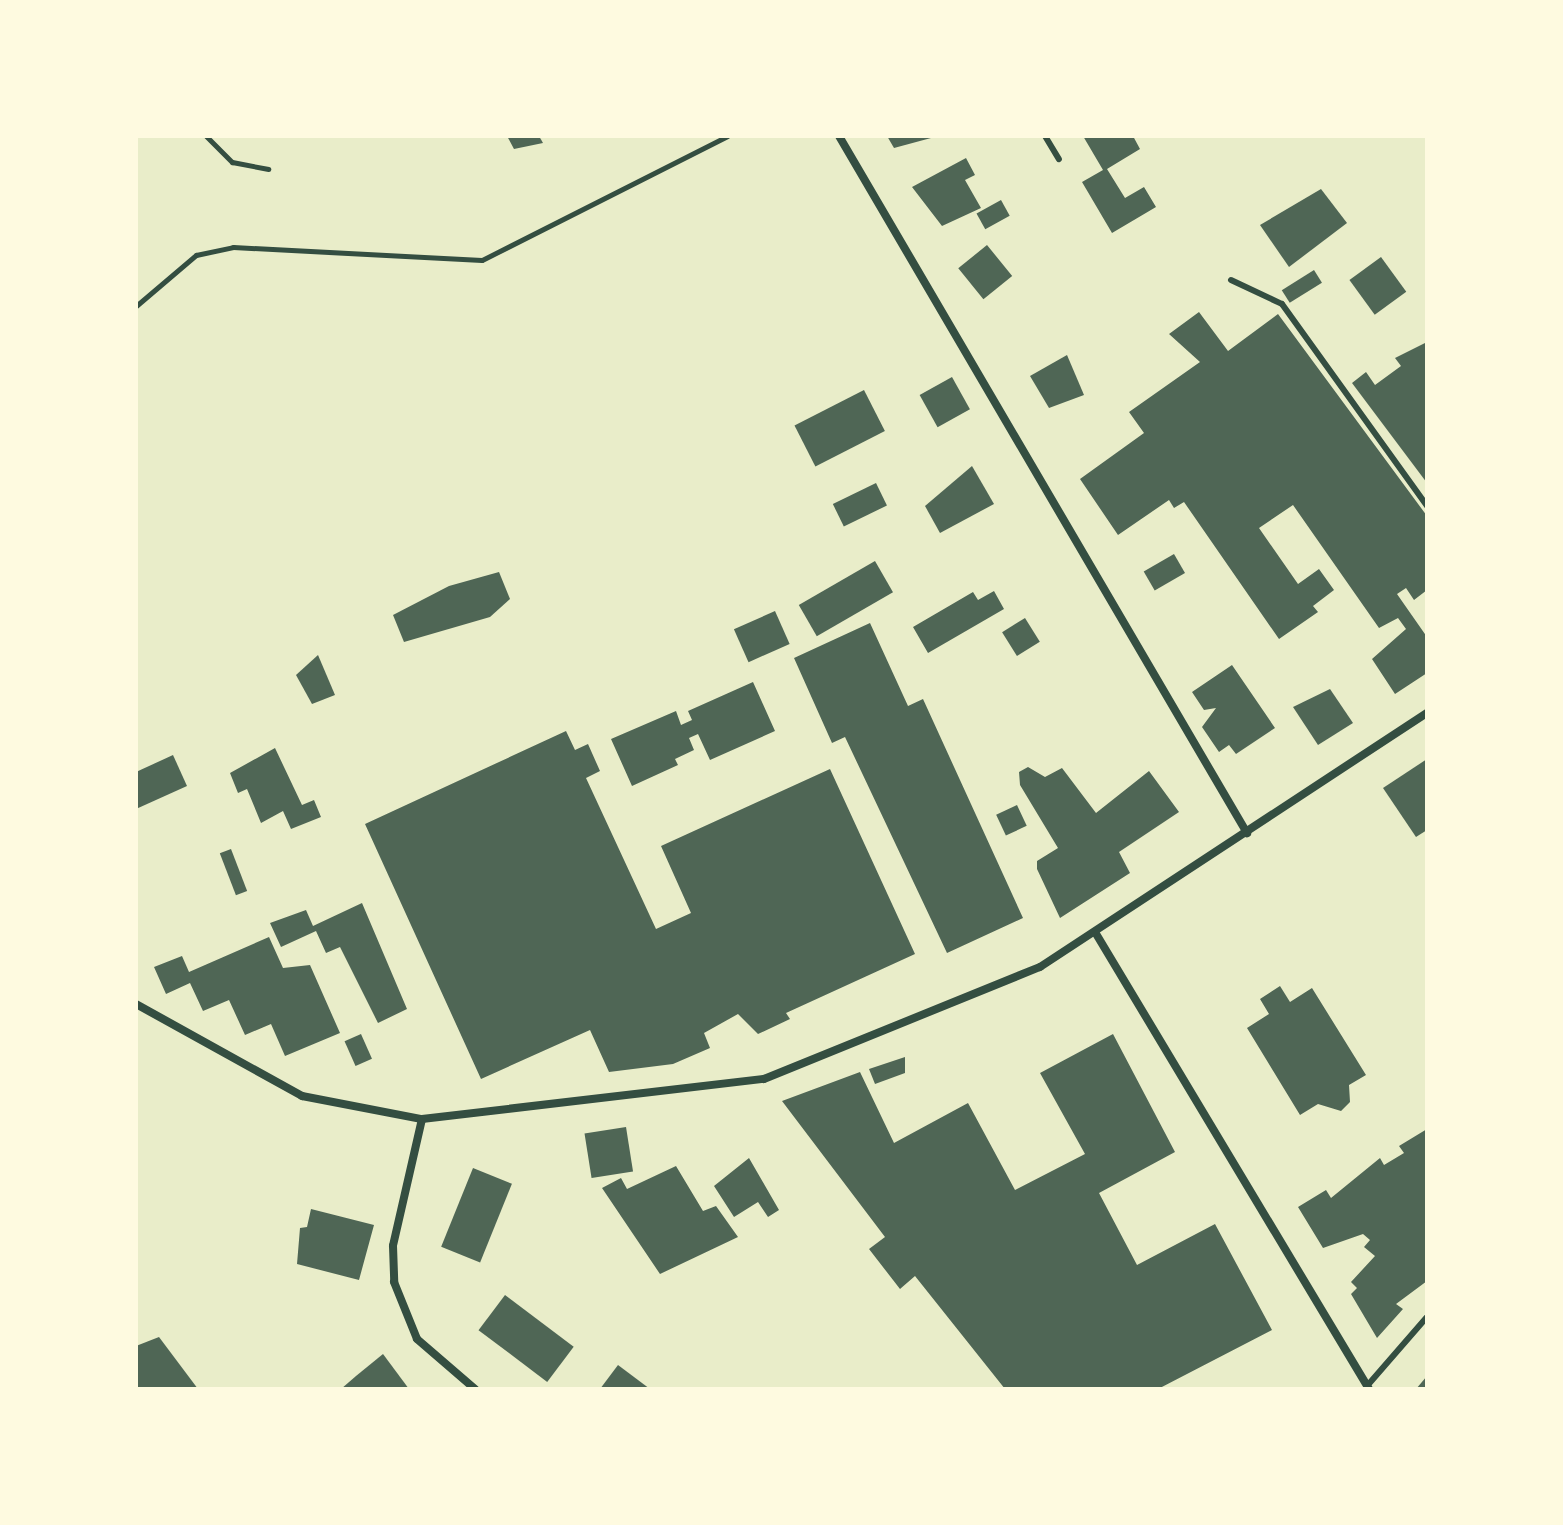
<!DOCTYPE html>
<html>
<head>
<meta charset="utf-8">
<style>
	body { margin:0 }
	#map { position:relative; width:1563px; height:1525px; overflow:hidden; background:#e9edc9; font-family:"Titillium Web",sans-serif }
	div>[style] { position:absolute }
	.building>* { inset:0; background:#4f6655; transform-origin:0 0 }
	.path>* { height:5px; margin:-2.5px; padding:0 2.5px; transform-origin:2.5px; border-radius:2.5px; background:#344e41 }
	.service>* { height:6px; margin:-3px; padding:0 3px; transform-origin:3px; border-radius:3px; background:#344e41 }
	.minor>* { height:8px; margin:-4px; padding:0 4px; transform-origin:4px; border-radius:4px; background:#344e41 }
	span { translate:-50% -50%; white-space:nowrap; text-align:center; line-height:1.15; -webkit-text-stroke:6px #fefae0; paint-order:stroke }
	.frame { position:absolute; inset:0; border:138px solid #fefae0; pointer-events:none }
</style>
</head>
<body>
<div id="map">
	<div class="building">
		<div style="clip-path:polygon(507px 136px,539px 136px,543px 143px,514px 149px)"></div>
		<div style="clip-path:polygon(887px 136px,930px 136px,931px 138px,894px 148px)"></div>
		<div style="clip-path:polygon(1083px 136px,1133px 136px,1140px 149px,1107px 169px,1125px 198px,1144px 187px,1156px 207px,1112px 233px,1082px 182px,1103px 170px)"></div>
		<div style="clip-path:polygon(966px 158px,975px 175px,965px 180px,981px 208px,942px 226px,912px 187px)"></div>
		<div style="clip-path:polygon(1321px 189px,1347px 223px,1289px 267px,1260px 225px)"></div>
		<div style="left:1001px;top:200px;width:18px;height:28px;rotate:61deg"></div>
		<div style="left:987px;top:245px;width:40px;height:37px;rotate:51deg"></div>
		<div style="left:1381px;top:257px;width:43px;height:39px;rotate:54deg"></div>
		<div style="left:1314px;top:270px;width:15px;height:38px;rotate:58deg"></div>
		<div style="clip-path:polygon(1199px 312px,1228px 351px,1278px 314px,1427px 516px,1427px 590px,1414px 600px,1406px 588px,1397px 594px,1427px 637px,1427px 673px,1395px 694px,1372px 659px,1406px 629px,1398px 618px,1379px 628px,1293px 505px,1259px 528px,1298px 584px,1319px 569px,1334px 590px,1313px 606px,1318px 612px,1279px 639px,1184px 502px,1174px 508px,1169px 500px,1118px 535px,1080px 479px,1144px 433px,1129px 412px,1200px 362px,1169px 334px)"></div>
		<div style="clip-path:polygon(1427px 342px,1427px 483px,1352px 383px,1366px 372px,1375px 385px,1401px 366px,1395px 358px)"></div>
		<div style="clip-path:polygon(1067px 355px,1084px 395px,1049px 408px,1030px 376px)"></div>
		<div style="left:952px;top:377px;width:37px;height:37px;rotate:61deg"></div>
		<div style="left:864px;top:390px;width:46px;height:78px;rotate:63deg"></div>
		<div style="clip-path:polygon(972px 466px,994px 504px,940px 533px,925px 506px)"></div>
		<div style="left:876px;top:483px;width:25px;height:48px;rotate:64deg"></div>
		<div style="left:1174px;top:554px;width:22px;height:35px;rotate:60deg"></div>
		<div style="left:875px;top:561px;width:36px;height:88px;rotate:60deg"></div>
		<div style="clip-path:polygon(499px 572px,510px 599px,490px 617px,404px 642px,393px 615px,449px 586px)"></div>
		<div style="clip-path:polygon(994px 591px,1004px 609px,928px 653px,913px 627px,973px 592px,978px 600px)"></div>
		<div style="left:775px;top:611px;width:36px;height:45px;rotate:66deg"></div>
		<div style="left:1025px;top:618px;width:28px;height:27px;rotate:58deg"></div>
		<div style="clip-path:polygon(870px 623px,908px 706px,923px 699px,1023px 918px,947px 953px,845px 737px,832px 743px,794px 658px)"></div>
		<div style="clip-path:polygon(318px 655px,335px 695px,312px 704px,296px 675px)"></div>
		<div style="clip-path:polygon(1232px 665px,1275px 728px,1236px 754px,1229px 745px,1219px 752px,1202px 727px,1216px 708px,1204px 710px,1192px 692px)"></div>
		<div style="clip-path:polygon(753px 682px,775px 731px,710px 760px,698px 734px,689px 738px,694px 750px,675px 759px,678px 765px,632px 786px,611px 739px,676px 711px,681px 725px,692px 720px,688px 711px)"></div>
		<div style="clip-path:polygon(1330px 689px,1353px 723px,1318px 745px,1293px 707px)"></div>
		<div style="clip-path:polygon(566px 731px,575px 750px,588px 744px,600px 771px,586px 778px,656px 929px,691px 913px,661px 846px,830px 769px,915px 954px,786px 1013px,790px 1019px,758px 1034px,738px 1014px,704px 1033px,710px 1048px,673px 1064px,609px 1072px,590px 1030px,481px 1079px,365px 824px)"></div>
		<div style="clip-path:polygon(275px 748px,302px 805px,314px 800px,321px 817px,291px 829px,283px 811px,261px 823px,247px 789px,238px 793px,230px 773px)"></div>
		<div style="clip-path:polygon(173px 755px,187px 786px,136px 809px,136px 772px)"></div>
		<div style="clip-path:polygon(1427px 759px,1427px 830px,1416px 837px,1383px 788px)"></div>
		<div style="clip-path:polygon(1028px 767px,1045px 777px,1062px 768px,1096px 813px,1149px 771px,1179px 812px,1119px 852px,1130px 873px,1060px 918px,1037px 869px,1037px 861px,1058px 848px,1020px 785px,1019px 772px)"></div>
		<div style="left:1017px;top:805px;width:23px;height:23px;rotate:65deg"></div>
		<div style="left:231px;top:849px;width:45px;height:12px;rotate:69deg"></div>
		<div style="clip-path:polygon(362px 903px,407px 1009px,378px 1023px,340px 947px,326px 953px,316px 931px,281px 947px,270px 923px,306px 910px,313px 926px)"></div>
		<div style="clip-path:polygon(269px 937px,283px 968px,310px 965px,340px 1033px,285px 1056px,271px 1024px,245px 1035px,229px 1000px,203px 1011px,190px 983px,166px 994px,154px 967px,182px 956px,189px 972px)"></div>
		<div style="clip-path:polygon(1280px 986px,1290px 1002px,1312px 988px,1366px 1075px,1349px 1085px,1350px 1102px,1341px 1111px,1318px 1104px,1300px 1115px,1247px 1028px,1269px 1014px,1260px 999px)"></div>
		<div style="left:361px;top:1034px;width:27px;height:18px;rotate:66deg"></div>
		<div style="clip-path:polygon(1113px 1034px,1175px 1152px,1099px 1193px,1137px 1265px,1215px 1224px,1272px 1330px,1158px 1389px,1005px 1389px,915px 1276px,900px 1289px,869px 1249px,885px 1237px,782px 1101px,860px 1072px,894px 1143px,968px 1103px,1015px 1190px,1085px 1154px,1040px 1073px)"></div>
		<div style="clip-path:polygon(905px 1057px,905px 1073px,875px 1084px,869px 1069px)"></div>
		<div style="left:626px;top:1127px;width:45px;height:42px;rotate:81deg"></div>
		<div style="clip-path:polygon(1427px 1129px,1427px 1281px,1396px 1304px,1403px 1309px,1377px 1338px,1351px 1294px,1357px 1288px,1351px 1282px,1375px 1256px,1364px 1247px,1370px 1240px,1363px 1234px,1323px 1248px,1298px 1207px,1326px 1190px,1331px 1198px,1380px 1158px,1384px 1165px,1404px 1153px,1399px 1146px)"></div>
		<div style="clip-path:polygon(749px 1158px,779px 1210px,768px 1217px,758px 1202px,734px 1217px,714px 1186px)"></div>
		<div style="clip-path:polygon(676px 1166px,703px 1211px,716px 1206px,738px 1237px,660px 1274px,602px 1188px,621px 1178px,627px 1189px)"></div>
		<div style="left:473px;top:1168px;width:42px;height:85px;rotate:22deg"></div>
		<div style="clip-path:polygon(311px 1209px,374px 1225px,359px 1280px,297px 1264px,300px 1228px,307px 1227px)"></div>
		<div style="left:505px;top:1295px;width:86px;height:44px;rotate:37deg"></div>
		<div style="clip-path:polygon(159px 1337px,198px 1389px,136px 1389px,136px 1346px)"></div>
		<div style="clip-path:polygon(383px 1354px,409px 1389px,341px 1389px,356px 1376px)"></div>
		<div style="clip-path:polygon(618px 1365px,650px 1389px,600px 1389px)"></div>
		<div style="clip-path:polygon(1427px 1376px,1427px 1389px,1416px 1389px)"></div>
	</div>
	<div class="path">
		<div style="left:206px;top:136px;width:37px;rotate:45deg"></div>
		<div style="left:232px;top:162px;width:37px;rotate:11deg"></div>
		<div style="left:136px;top:306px;width:79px;rotate:-40.4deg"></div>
		<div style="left:196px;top:255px;width:38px;rotate:-12deg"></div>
		<div style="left:233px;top:247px;width:249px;rotate:3deg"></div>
		<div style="left:482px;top:260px;width:275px;rotate:-26.8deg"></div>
	</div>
	<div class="service">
		<div style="left:1045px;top:136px;width:27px;rotate:59deg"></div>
		<div style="left:1231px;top:280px;width:56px;rotate:25.2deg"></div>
		<div style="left:1282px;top:304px;width:249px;rotate:54.3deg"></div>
		<div style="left:1367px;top:1386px;width:91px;rotate:-49deg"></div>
	</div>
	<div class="minor">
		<div style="left:839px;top:136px;width:808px;rotate:59.66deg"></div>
		<div style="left:1095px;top:932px;width:533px;rotate:59.05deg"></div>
		<div style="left:136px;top:1004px;width:190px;rotate:29deg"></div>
		<div style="left:302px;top:1096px;width:122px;rotate:10.9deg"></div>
		<div style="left:422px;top:1119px;width:344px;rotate:-6.7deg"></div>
		<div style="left:764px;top:1079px;width:298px;rotate:-22.1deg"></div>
		<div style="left:1040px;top:967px;width:463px;rotate:-33.3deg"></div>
		<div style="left:422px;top:1119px;width:130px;rotate:102.9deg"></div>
		<div style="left:393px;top:1246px;width:36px;rotate:88deg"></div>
		<div style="left:394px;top:1282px;width:61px;rotate:68deg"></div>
		<div style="left:417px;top:1339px;width:77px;rotate:40.8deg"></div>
	</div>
	<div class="frame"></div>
</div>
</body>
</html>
